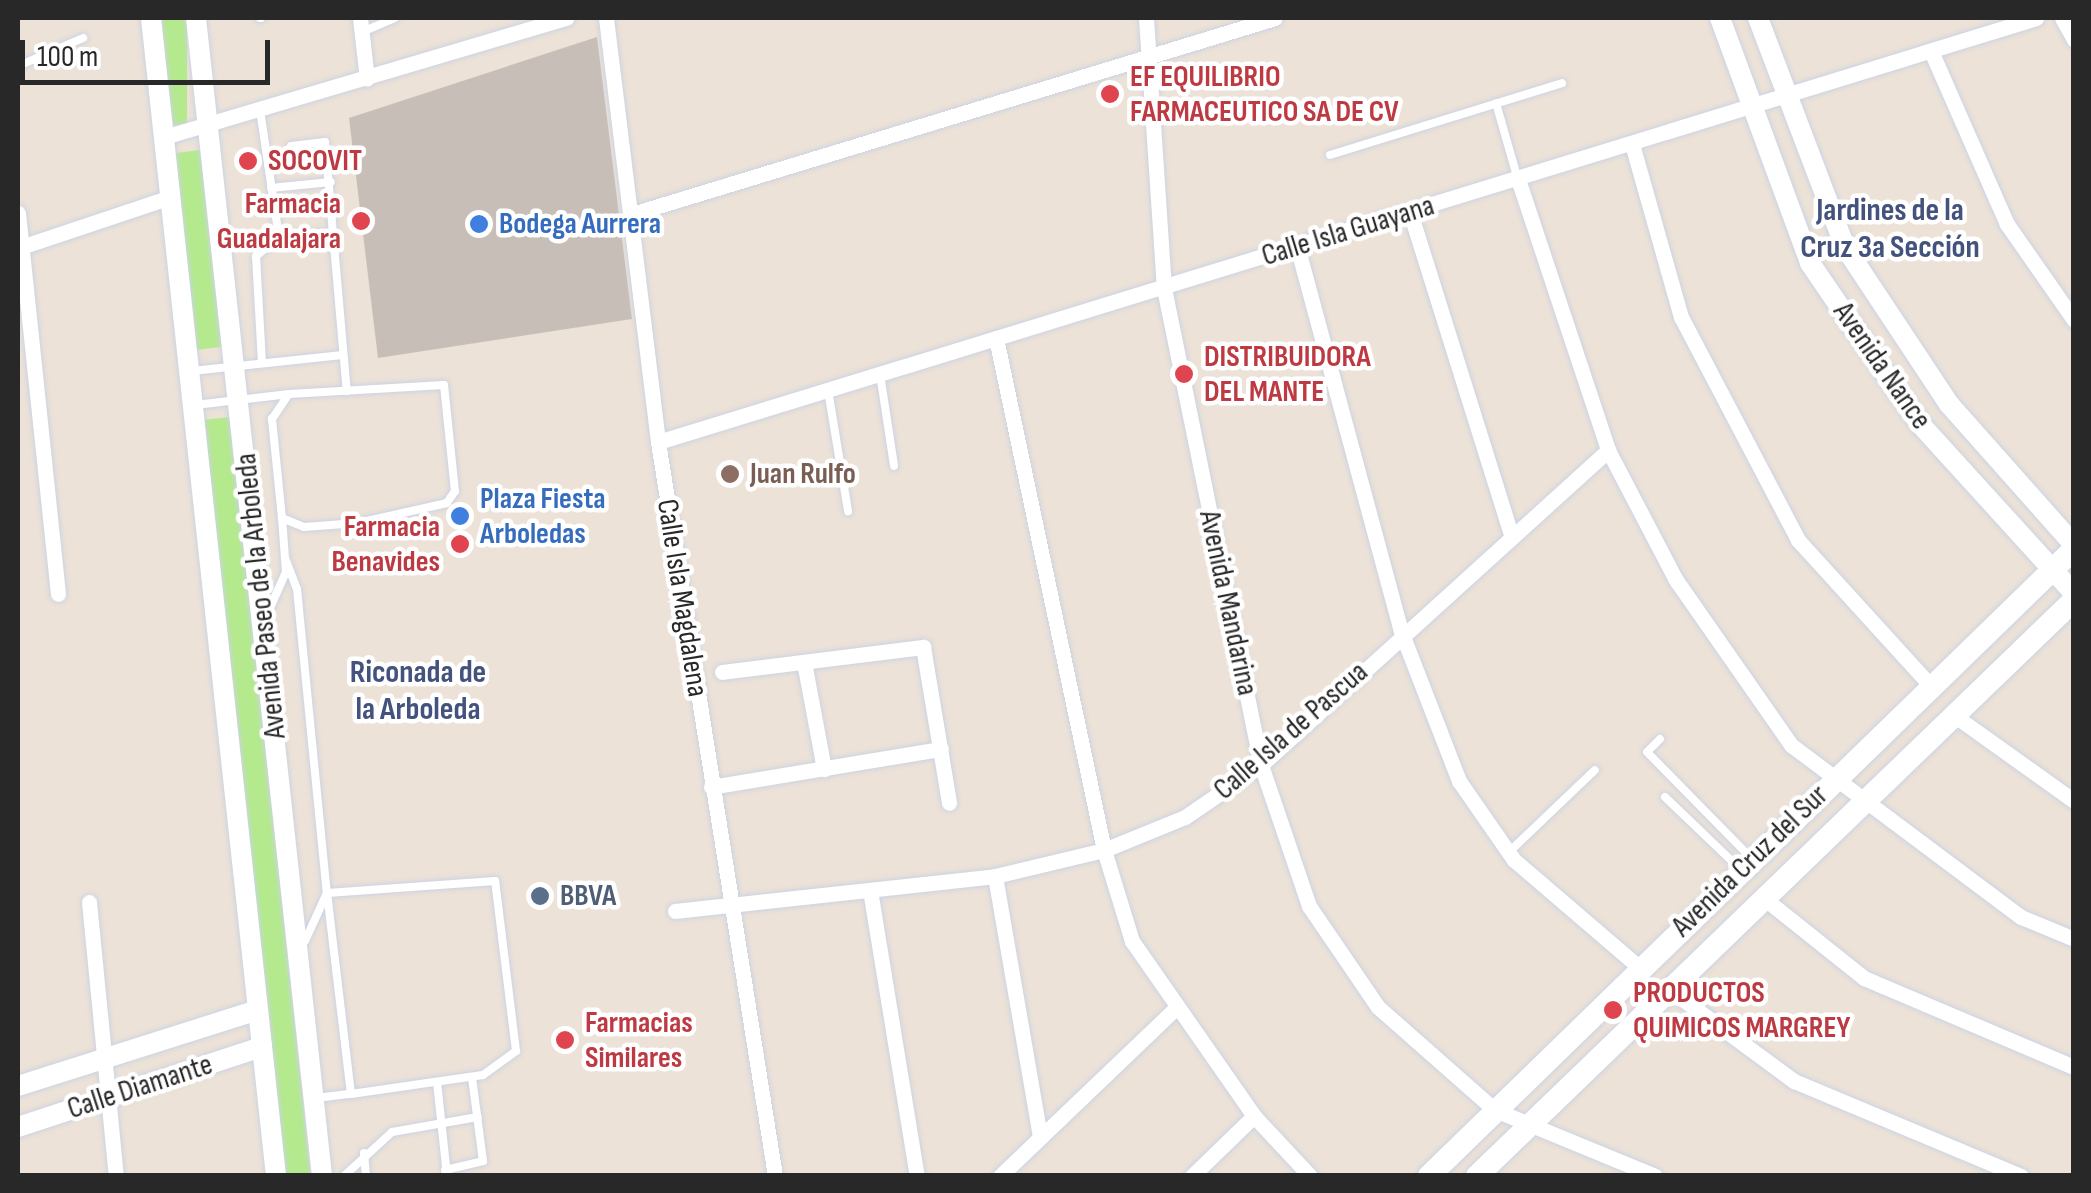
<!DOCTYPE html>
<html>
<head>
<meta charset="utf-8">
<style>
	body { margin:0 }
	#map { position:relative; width:2091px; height:1193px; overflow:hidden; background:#ece2d7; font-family:"Sofia Sans Condensed",sans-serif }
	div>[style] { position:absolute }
	.green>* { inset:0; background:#b4ea8d; transform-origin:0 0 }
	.building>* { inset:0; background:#c7bfb7 }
	.roads { filter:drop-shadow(0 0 2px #ccd3e3) drop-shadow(0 0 2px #ccd3e3) }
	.service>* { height:8px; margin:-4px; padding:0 4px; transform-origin:4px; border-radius:4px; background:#fff }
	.minor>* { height:15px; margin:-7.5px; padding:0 7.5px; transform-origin:7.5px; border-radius:7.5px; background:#fff }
	.tertiary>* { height:20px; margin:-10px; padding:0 10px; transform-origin:10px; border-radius:10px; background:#fff }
	.secondary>* { height:22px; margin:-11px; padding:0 11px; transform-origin:11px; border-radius:11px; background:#fff }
	.dots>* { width:28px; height:28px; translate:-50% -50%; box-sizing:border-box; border:5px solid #fff; border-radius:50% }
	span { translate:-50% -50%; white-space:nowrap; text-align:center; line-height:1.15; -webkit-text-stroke:9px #fff; paint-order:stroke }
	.health-label { font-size:30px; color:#be3a42; font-weight:700 }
	.left { translate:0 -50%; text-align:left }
	.right { translate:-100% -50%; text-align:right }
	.shop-label { font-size:30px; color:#366cbe; font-weight:700 }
	.street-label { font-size:30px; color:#282828 }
	.education-label { font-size:30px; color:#785e54; font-weight:700 }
	.service-label { font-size:30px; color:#4e5e75; font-weight:700 }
	.neighbourhood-label { font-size:32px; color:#44537d; font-weight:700 }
	.frame { position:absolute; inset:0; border:20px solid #282828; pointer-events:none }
	.scale { position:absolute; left:20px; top:40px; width:250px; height:45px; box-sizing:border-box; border:5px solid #282828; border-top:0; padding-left:12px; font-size:30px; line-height:35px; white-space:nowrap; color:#282828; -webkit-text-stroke:8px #fff; paint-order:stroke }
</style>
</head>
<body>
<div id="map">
	<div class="green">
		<div style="left:160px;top:18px;width:27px;height:107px"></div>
		<div style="left:200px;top:150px;width:198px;height:28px;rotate:83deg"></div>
		<div style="left:231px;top:417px;width:762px;height:27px;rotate:84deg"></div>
	</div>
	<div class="building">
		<div style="clip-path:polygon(597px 37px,632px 319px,378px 358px,349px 118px)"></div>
	</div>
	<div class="roads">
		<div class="service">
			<div style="left:260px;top:18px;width:1px"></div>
			<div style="left:362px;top:32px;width:36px;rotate:-23deg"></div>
			<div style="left:18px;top:66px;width:71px;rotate:-23.3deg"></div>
			<div style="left:1496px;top:103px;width:76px;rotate:74deg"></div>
			<div style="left:260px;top:110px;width:128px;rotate:81.5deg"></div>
			<div style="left:279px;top:237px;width:30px;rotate:140deg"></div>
			<div style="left:256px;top:256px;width:106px;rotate:86.8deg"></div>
			<div style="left:291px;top:146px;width:34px;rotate:-7deg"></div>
			<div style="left:325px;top:142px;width:250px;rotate:85deg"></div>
			<div style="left:1330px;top:155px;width:243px;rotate:-17.2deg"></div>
			<div style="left:271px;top:188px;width:60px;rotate:-5.7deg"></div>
			<div style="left:279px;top:237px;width:52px;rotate:-4.4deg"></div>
			<div style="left:191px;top:371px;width:153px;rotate:-6deg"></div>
			<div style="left:880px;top:374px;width:93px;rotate:81.3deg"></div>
			<div style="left:444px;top:385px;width:107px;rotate:84.1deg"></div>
			<div style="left:455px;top:491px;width:14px;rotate:124deg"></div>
			<div style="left:447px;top:503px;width:91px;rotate:167.3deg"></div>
			<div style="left:358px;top:523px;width:54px;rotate:175.8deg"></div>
			<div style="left:304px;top:527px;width:24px;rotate:-158deg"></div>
			<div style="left:282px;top:518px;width:100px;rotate:-95.8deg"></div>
			<div style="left:272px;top:419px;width:30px;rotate:-56deg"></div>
			<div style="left:289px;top:394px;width:155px;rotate:-3.3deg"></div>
			<div style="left:828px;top:390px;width:123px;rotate:80.6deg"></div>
			<div style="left:195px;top:405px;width:95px;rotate:-6.7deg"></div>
			<div style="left:285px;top:558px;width:33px;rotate:69deg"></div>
			<div style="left:297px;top:589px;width:305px;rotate:84.4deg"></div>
			<div style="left:327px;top:893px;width:202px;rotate:83.2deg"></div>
			<div style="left:351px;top:1094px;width:133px;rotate:-8.2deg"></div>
			<div style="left:483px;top:1075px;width:41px;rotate:-36deg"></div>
			<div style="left:516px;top:1051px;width:171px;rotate:-97deg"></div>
			<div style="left:495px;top:881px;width:168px;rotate:175.9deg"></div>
			<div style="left:327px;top:893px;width:53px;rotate:114.6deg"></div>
			<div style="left:266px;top:617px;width:49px;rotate:-66deg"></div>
			<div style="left:286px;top:572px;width:54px;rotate:-94.2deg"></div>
			<div style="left:1660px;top:739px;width:18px;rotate:135deg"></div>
			<div style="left:1647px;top:752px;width:150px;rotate:45.5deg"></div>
			<div style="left:1665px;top:797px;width:105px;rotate:43.8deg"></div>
			<div style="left:1508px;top:853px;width:120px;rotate:-43.7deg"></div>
			<div style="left:437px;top:1082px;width:95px;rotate:83.9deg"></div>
			<div style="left:316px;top:1098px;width:35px;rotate:-7deg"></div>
			<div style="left:364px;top:1153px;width:23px;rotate:85deg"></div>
			<div style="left:445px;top:1170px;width:39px;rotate:-13deg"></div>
			<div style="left:483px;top:1161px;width:84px;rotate:-97.5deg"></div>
			<div style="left:344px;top:1176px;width:65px;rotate:-42.5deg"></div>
			<div style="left:392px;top:1132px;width:87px;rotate:-9.9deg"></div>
		</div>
		<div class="minor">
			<div style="left:360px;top:18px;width:61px;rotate:83.5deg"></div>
			<div style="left:606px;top:18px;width:427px;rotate:83deg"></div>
			<div style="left:658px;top:442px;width:743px;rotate:80.94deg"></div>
			<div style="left:1146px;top:18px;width:271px;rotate:86.2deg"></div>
			<div style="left:1164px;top:288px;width:487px;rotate:78.5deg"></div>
			<div style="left:1261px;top:765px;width:149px;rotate:71.2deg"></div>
			<div style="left:1309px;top:906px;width:122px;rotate:55.7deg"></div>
			<div style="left:1378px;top:1007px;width:156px;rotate:41.4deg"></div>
			<div style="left:1495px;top:1110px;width:173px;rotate:22.4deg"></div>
			<div style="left:2062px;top:18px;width:25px;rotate:61deg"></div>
			<div style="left:1931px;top:51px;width:189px;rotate:66.3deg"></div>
			<div style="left:2007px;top:224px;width:117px;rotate:55.1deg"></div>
			<div style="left:164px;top:137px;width:420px;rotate:-16.5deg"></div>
			<div style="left:1632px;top:144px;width:180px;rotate:74.2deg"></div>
			<div style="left:1681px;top:317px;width:252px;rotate:62.3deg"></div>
			<div style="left:1798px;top:540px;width:197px;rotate:47.7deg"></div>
			<div style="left:1518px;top:179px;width:286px;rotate:71.6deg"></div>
			<div style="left:1608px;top:450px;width:147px;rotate:62.4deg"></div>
			<div style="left:1676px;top:580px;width:201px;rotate:55.1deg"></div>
			<div style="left:1791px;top:745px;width:287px;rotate:36.8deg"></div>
			<div style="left:2021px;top:917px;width:57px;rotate:22.5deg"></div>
			<div style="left:1410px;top:212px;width:341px;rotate:72.6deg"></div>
			<div style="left:18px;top:213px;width:383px;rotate:84deg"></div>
			<div style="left:632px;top:214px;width:672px;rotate:-16.95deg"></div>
			<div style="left:1297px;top:246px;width:402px;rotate:74.9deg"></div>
			<div style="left:1402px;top:634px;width:158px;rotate:68.8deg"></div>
			<div style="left:1459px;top:781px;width:96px;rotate:55.2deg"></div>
			<div style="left:1514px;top:860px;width:166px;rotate:40.6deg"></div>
			<div style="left:18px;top:248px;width:160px;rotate:-18.5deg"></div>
			<div style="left:996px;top:338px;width:523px;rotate:78.09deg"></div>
			<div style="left:1104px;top:850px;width:95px;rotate:72.9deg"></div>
			<div style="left:1132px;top:941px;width:213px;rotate:55.1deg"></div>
			<div style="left:1254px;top:1116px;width:82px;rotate:47deg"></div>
			<div style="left:658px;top:442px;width:1442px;rotate:-17.1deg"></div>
			<div style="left:804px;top:662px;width:109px;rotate:79.4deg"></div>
			<div style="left:722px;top:672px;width:203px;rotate:-7.1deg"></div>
			<div style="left:923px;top:647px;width:158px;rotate:80.5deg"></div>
			<div style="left:1955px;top:716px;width:146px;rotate:35.5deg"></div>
			<div style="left:711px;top:787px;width:233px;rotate:-9.4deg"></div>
			<div style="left:995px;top:876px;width:264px;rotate:80.2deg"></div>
			<div style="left:870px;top:890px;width:290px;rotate:80.7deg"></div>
			<div style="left:1765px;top:899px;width:127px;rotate:38.6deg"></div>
			<div style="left:1864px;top:978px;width:228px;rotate:23deg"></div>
			<div style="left:89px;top:902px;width:275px;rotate:84.4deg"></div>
			<div style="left:675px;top:911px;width:322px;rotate:-6.2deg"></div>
			<div style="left:995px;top:876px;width:112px;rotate:-13.4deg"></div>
			<div style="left:1104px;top:850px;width:87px;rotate:-22.2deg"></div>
			<div style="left:1185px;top:817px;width:92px;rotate:-34.4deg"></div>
			<div style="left:1261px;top:765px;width:469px;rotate:-42.2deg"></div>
			<div style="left:1670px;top:990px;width:154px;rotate:36.3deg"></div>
			<div style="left:1794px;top:1081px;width:246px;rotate:22.7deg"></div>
			<div style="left:1000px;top:1176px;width:240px;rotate:-43.7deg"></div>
			<div style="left:1192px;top:1176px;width:86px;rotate:-44.1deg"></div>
		</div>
		<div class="tertiary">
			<div style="left:151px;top:18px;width:1165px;rotate:83.84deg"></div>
			<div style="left:196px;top:18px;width:1165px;rotate:83.79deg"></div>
			<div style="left:1720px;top:18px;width:261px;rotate:69.8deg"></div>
			<div style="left:1810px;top:263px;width:195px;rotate:55.7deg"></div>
			<div style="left:1920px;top:424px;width:229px;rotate:47.7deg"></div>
			<div style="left:1758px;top:18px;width:245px;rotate:69.2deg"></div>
			<div style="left:1845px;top:247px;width:188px;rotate:56.5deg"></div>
			<div style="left:1949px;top:404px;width:188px;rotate:48.4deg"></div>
			<div style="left:18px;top:1086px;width:251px;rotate:-17.6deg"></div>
			<div style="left:18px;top:1127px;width:257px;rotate:-18.2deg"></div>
		</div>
		<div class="secondary">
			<div style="left:1429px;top:1176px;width:900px;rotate:-44.19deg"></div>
			<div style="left:1477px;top:1176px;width:830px;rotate:-43.97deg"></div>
		</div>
	</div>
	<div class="dots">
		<div style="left:1110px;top:94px;background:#e0444e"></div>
		<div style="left:248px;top:161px;background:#e0444e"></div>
		<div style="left:361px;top:221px;background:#e0444e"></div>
		<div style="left:479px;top:224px;background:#3f7fe0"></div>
		<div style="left:1184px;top:374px;background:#e0444e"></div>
		<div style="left:730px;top:474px;background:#8d6e63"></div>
		<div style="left:460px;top:516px;background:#3f7fe0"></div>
		<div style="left:460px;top:544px;background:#e0444e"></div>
		<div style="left:540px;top:896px;background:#5c6f8a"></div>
		<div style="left:1613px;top:1010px;background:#e0444e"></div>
		<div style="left:565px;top:1040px;background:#e0444e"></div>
	</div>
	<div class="health-label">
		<span class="left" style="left:1130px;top:94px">EF EQUILIBRIO<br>FARMACEUTICO SA DE CV</span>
		<span class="left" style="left:268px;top:161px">SOCOVIT</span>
		<span class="right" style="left:341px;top:221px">Farmacia<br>Guadalajara</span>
		<span class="left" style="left:1204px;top:374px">DISTRIBUIDORA<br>DEL MANTE</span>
		<span class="right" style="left:440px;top:544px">Farmacia<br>Benavides</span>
		<span class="left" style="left:1633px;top:1010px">PRODUCTOS<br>QUIMICOS MARGREY</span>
		<span class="left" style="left:585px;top:1040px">Farmacias<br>Similares</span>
	</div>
	<div class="shop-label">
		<span class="left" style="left:499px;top:224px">Bodega Aurrera</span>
		<span class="left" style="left:480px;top:516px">Plaza Fiesta<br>Arboledas</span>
	</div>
	<div class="street-label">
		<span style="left:1348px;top:231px;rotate:-17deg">Calle Isla Guayana</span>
		<span style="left:1882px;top:366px;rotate:55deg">Avenida Nance</span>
		<span style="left:261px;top:596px;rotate:-96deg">Avenida Paseo de la Arboleda</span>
		<span style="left:682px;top:598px;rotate:81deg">Calle Isla Magdalena</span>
		<span style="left:1228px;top:603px;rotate:78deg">Avenida Mandarina</span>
		<span style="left:1291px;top:731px;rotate:-41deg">Calle Isla de Pascua</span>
		<span style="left:1750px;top:861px;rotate:-44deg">Avenida Cruz del Sur</span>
		<span style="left:140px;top:1087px;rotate:-18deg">Calle Diamante</span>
	</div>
	<div class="education-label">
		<span class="left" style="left:750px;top:474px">Juan Rulfo</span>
	</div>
	<div class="service-label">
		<span class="left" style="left:560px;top:896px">BBVA</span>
	</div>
	<div class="neighbourhood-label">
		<span style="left:1890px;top:230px">Jardines de la<br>Cruz 3a Sección</span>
		<span style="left:418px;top:692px">Riconada de<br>la Arboleda</span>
	</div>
	<div class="frame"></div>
	<div class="scale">100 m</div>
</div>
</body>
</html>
